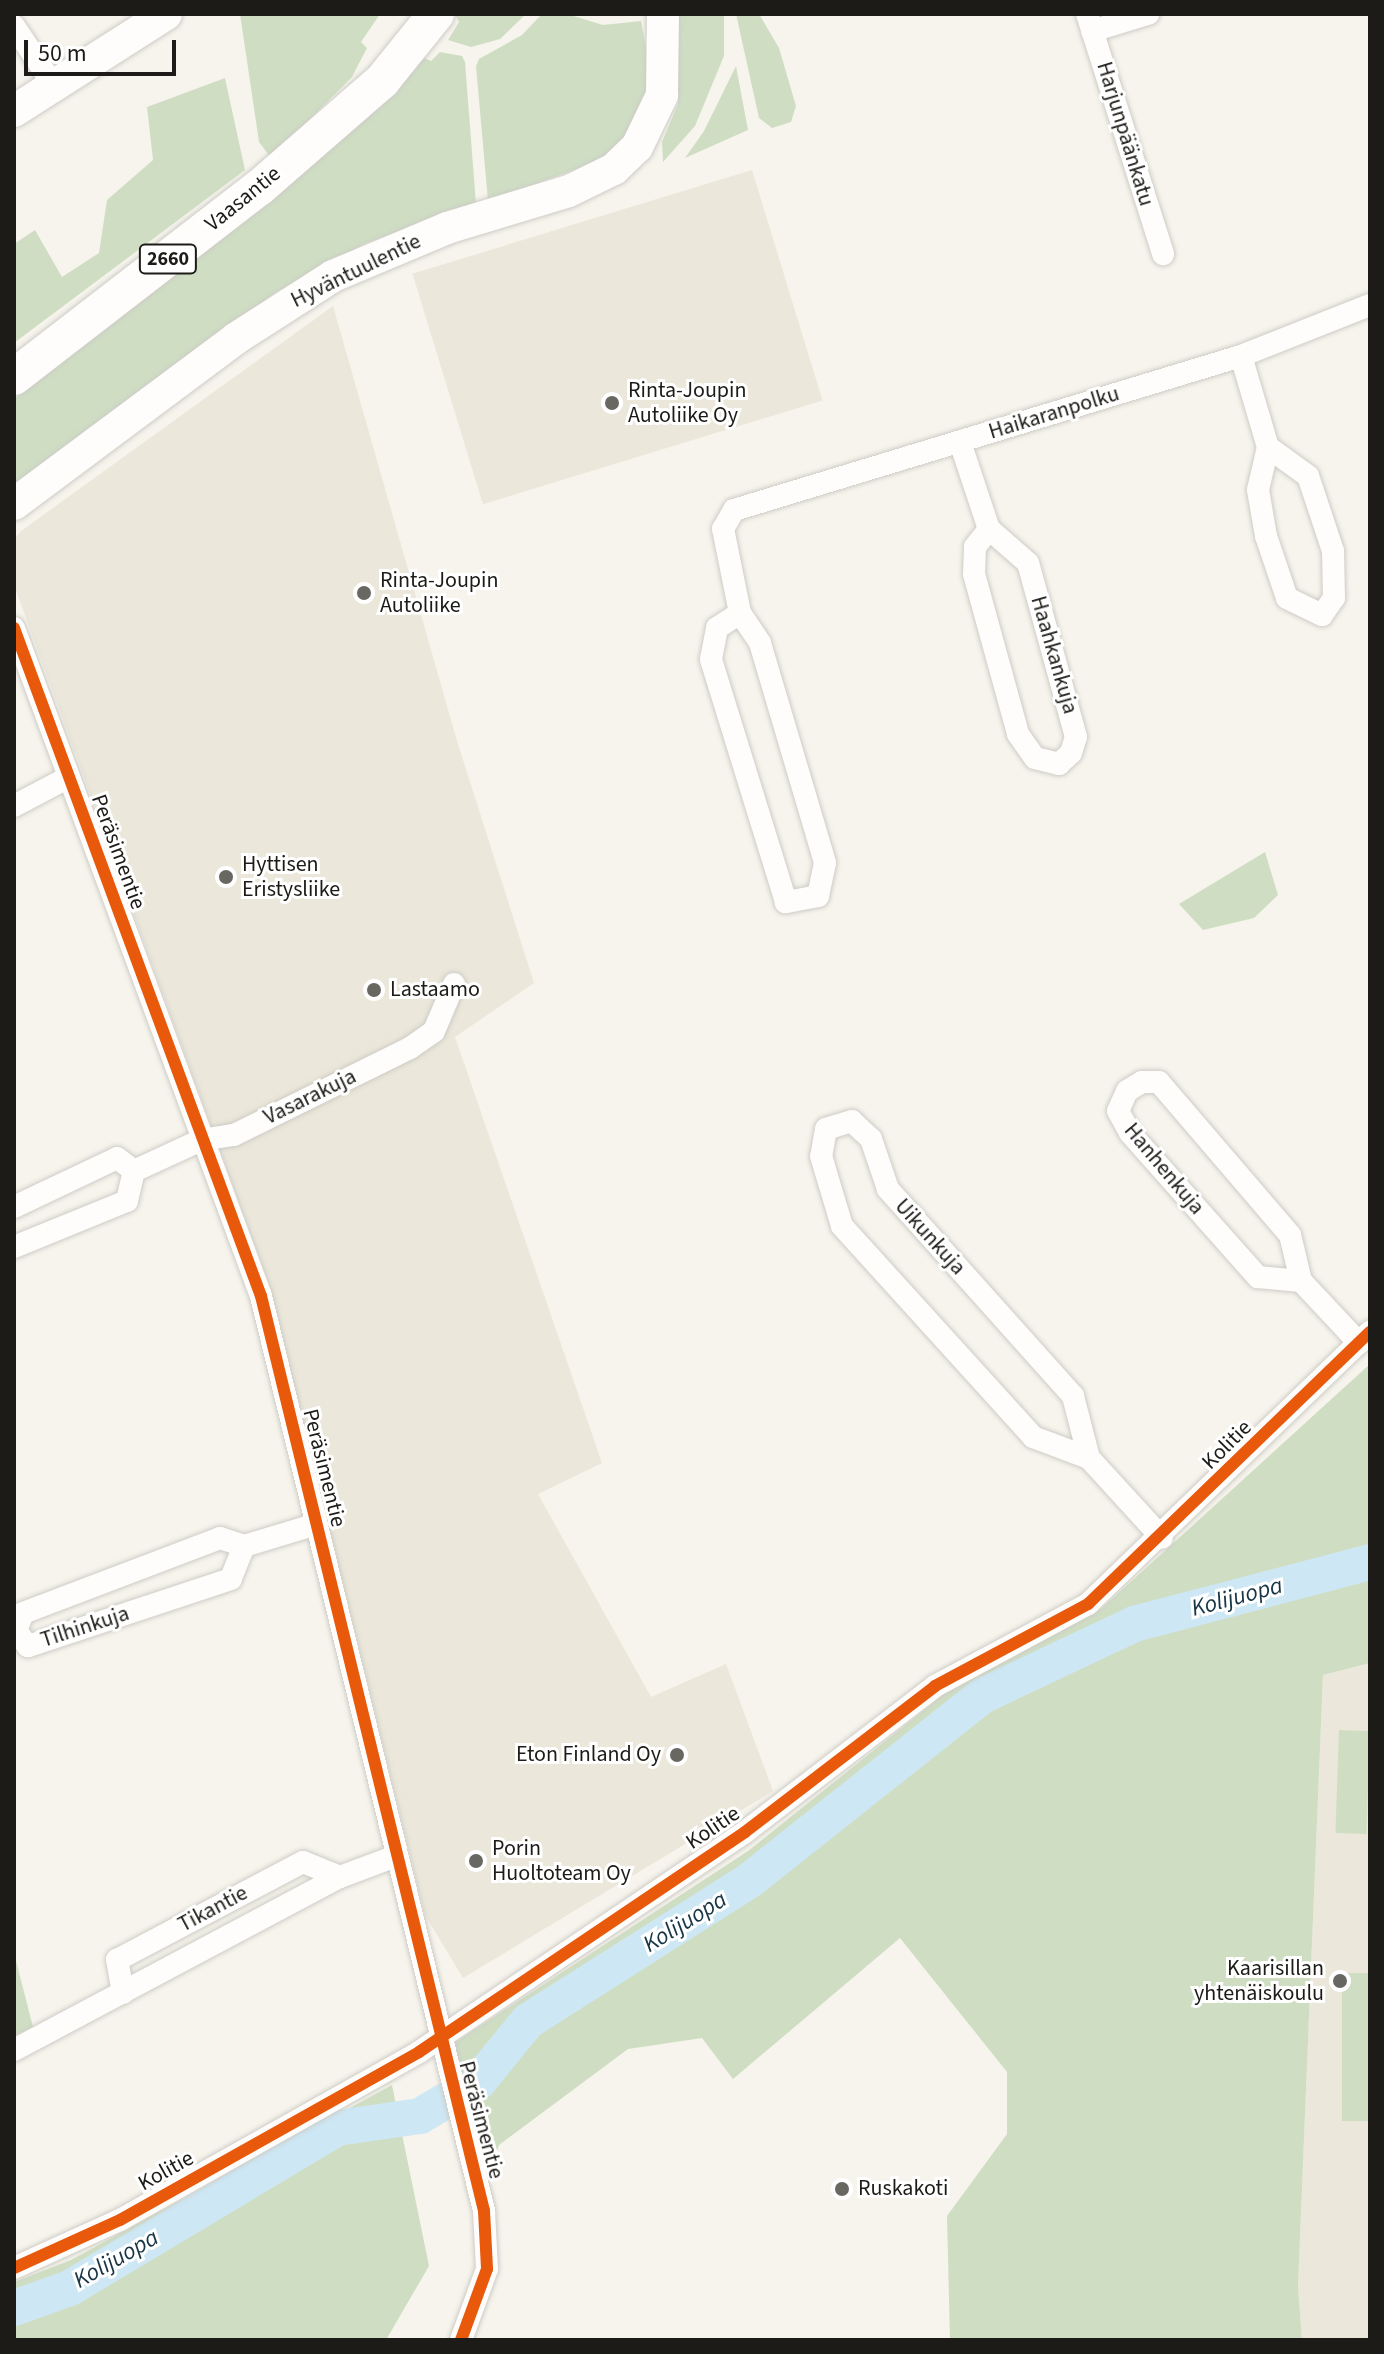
<!DOCTYPE html>
<html>
<head>
<meta charset="utf-8">
<style>
	body { margin:0 }
	#map { position:relative; width:1384px; height:2354px; overflow:hidden; background:#f6f4ec; font-family:"Source Sans 3",sans-serif }
	div>[style] { position:absolute }
	.built>* { inset:0; background:#ebe7da; transform-origin:0 0 }
	.green>* { inset:0; background:#cfdec3; transform-origin:0 0 }
	.river>* { height:36px; margin:-18px; padding:0 18px; transform-origin:18px; border-radius:18px; background:#cde7f4 }
	.roads { filter:drop-shadow(0 0 2px #cdccc6) drop-shadow(0 0 2px #cdccc6) }
	.street>* { height:22px; margin:-11px; padding:0 11px; transform-origin:11px; border-radius:11px; background:#fefdfc }
	.secondary>* { height:32px; margin:-16px; padding:0 16px; transform-origin:16px; border-radius:16px; background:#fefdfc }
	.primary>* { height:36px; margin:-18px; padding:0 18px; transform-origin:18px; border-radius:18px; background:#fefdfc }
	.cycleway>* { height:12px; margin:-6px; padding:0 6px; transform-origin:6px; border-radius:6px; background:#e8590c }
	.dots>* { width:22px; height:22px; translate:-50% -50%; box-sizing:border-box; border:4px solid #fff; border-radius:50% }
	span { translate:-50% -50%; white-space:nowrap; text-align:center; line-height:1.15; -webkit-text-stroke:6px #fff; paint-order:stroke }
	.shield-label span { padding:2px 6px; background:#fff; border:2px solid; border-radius:6px; -webkit-text-stroke-width:0 }
	.shield-label { font-size:20px; color:#1c1b17; font-weight:700 }
	.street-label { font-size:22px; color:#1c1b17 }
	.poi-label { font-size:22px; color:#1c1b17 }
	.left { translate:0 -50%; text-align:left }
	.right { translate:-100% -50%; text-align:right }
	.water-label { font-size:24px; color:#173545; font-style:italic }
	.frame { position:absolute; inset:0; border:16px solid #1c1b17; pointer-events:none }
	.scale { position:absolute; left:24px; top:40px; width:152px; height:36px; box-sizing:border-box; border:4px solid #1c1b17; border-top:0; padding-left:10px; font-size:24px; line-height:28px; white-space:nowrap; color:#1c1b17; -webkit-text-stroke:6px #fff; paint-order:stroke }
</style>
</head>
<body>
<div id="map">
	<div class="built">
		<div style="left:752px;top:170px;width:241px;height:355px;rotate:73deg"></div>
		<div style="clip-path:polygon(333px 306px,457px 741px,534px 983px,455px 1037px,602px 1463px,538px 1494px,651px 1697px,726px 1664px,773px 1791px,463px 1978px,425px 1915px,270px 1287px,14px 585px,14px 540px,21px 531px)"></div>
		<div style="clip-path:polygon(1370px 1663px,1370px 2340px,1302px 2340px,1298px 2286px,1323px 1675px)"></div>
	</div>
	<div class="green">
		<div style="clip-path:polygon(240px 14px,380px 14px,361px 42px,367px 48px,352px 77px,271px 158px,259px 142px)"></div>
		<div style="clip-path:polygon(455px 14px,526px 14px,500px 39px,471px 47px,448px 40px,459px 22px)"></div>
		<div style="clip-path:polygon(542px 14px,567px 14px,603px 25px,641px 21px,649px 64px,642px 117px,607px 158px,488px 201px,476px 66px,479px 59px,522px 35px)"></div>
		<div style="clip-path:polygon(676px 14px,724px 14px,724px 56px,695px 126px,663px 162px,662px 142px,678px 104px)"></div>
		<div style="clip-path:polygon(736px 14px,759px 14px,779px 48px,796px 106px,791px 122px,772px 128px,759px 118px)"></div>
		<div style="clip-path:polygon(440px 52px,462px 56px,465px 62px,476px 204px,366px 243px,278px 291px,14px 486px,14px 399px,269px 203px,362px 111px,424px 58px,431px 61px)"></div>
		<div style="clip-path:polygon(736px 66px,748px 130px,685px 158px,704px 131px)"></div>
		<div style="clip-path:polygon(225px 78px,245px 170px,14px 343px,14px 244px,35px 230px,62px 277px,99px 253px,107px 200px,153px 160px,147px 107px)"></div>
		<div style="clip-path:polygon(1265px 852px,1278px 895px,1254px 918px,1203px 930px,1179px 904px)"></div>
		<div style="clip-path:polygon(1370px 1364px,1370px 1663px,1323px 1675px,1298px 2286px,1302px 2340px,950px 2340px,947px 2216px,1007px 2134px,1007px 2072px,900px 1938px,733px 2079px,702px 2038px,628px 2049px,499px 2145px,494px 2160px,448px 2047px,748px 1851px,943px 1695px,1101px 1609px)"></div>
		<div style="left:1339px;top:1730px;width:31px;height:103px;rotate:2deg"></div>
		<div style="clip-path:polygon(14px 1953px,33px 2027px,14px 2036px)"></div>
		<div style="left:1342px;top:1973px;width:28px;height:148px"></div>
		<div style="clip-path:polygon(392px 2085px,429px 2266px,386px 2340px,14px 2340px,14px 2282px,71px 2260px)"></div>
	</div>
	<div class="river">
		<div style="left:14px;top:2308px;width:59px;rotate:-19.7deg"></div>
		<div style="left:70px;top:2288px;width:311px;rotate:-30.9deg"></div>
		<div style="left:337px;top:2128px;width:84px;rotate:-8.2deg"></div>
		<div style="left:420px;top:2116px;width:69px;rotate:-30.7deg"></div>
		<div style="left:479px;top:2081px;width:77px;rotate:-50.8deg"></div>
		<div style="left:528px;top:2021px;width:263px;rotate:-32.4deg"></div>
		<div style="left:750px;top:1880px;width:296px;rotate:-38.4deg"></div>
		<div style="left:982px;top:1696px;width:168px;rotate:-25.3deg"></div>
		<div style="left:1134px;top:1624px;width:244px;rotate:-14.7deg"></div>
	</div>
	<div class="roads">
		<div class="street">
			<div style="left:1087px;top:14px;width:252px;rotate:72.4deg"></div>
			<div style="left:14px;top:26px;width:72px;rotate:56.3deg"></div>
			<div style="left:1092px;top:31px;width:59px;rotate:-16.9deg"></div>
			<div style="left:1241px;top:356px;width:95px;rotate:73.5deg"></div>
			<div style="left:1268px;top:447px;width:44px;rotate:103.1deg"></div>
			<div style="left:1258px;top:490px;width:47px;rotate:80.1deg"></div>
			<div style="left:1266px;top:536px;width:65px;rotate:71.3deg"></div>
			<div style="left:1287px;top:598px;width:39px;rotate:26deg"></div>
			<div style="left:1322px;top:615px;width:21px;rotate:-55deg"></div>
			<div style="left:1334px;top:598px;width:47px;rotate:-91.2deg"></div>
			<div style="left:1333px;top:551px;width:79px;rotate:-108.4deg"></div>
			<div style="left:1308px;top:476px;width:49px;rotate:-144.1deg"></div>
			<div style="left:960px;top:442px;width:92px;rotate:71.6deg"></div>
			<div style="left:989px;top:529px;width:23px;rotate:128deg"></div>
			<div style="left:975px;top:547px;width:27px;rotate:92deg"></div>
			<div style="left:974px;top:574px;width:166px;rotate:74.6deg"></div>
			<div style="left:1018px;top:734px;width:29px;rotate:55deg"></div>
			<div style="left:1035px;top:758px;width:25px;rotate:14deg"></div>
			<div style="left:1059px;top:764px;width:16px;rotate:-43deg"></div>
			<div style="left:1071px;top:753px;width:17px;rotate:-73deg"></div>
			<div style="left:1076px;top:737px;width:180px;rotate:-105.4deg"></div>
			<div style="left:1028px;top:563px;width:52px;rotate:-138.9deg"></div>
			<div style="left:740px;top:613px;width:36px;rotate:56deg"></div>
			<div style="left:760px;top:643px;width:229px;rotate:73.5deg"></div>
			<div style="left:825px;top:863px;width:34px;rotate:102deg"></div>
			<div style="left:818px;top:896px;width:33px;rotate:169deg"></div>
			<div style="left:786px;top:902px;width:254px;rotate:-107.2deg"></div>
			<div style="left:711px;top:659px;width:32px;rotate:-79deg"></div>
			<div style="left:717px;top:628px;width:27px;rotate:-33deg"></div>
			<div style="left:740px;top:613px;width:86px;rotate:-101.4deg"></div>
			<div style="left:723px;top:529px;width:22px;rotate:-60deg"></div>
			<div style="left:734px;top:510px;width:530px;rotate:-16.9deg"></div>
			<div style="left:1241px;top:356px;width:139px;rotate:-21.6deg"></div>
			<div style="left:14px;top:628px;width:712px;rotate:69.71deg"></div>
			<div style="left:261px;top:1296px;width:942px;rotate:76.3deg"></div>
			<div style="left:484px;top:2211px;width:58px;rotate:87deg"></div>
			<div style="left:487px;top:2269px;width:76px;rotate:110.1deg"></div>
			<div style="left:14px;top:806px;width:62px;rotate:-27.8deg"></div>
			<div style="left:134px;top:1171px;width:74px;rotate:-24.8deg"></div>
			<div style="left:201px;top:1140px;width:33px;rotate:-9deg"></div>
			<div style="left:234px;top:1135px;width:196px;rotate:-26.3deg"></div>
			<div style="left:410px;top:1048px;width:29px;rotate:-35deg"></div>
			<div style="left:434px;top:1031px;width:51px;rotate:-66.9deg"></div>
			<div style="left:14px;top:1207px;width:114px;rotate:-25.4deg"></div>
			<div style="left:117px;top:1158px;width:21px;rotate:37deg"></div>
			<div style="left:14px;top:1247px;width:122px;rotate:-22.2deg"></div>
			<div style="left:127px;top:1201px;width:31px;rotate:-77deg"></div>
			<div style="left:1301px;top:1281px;width:47px;rotate:-103.4deg"></div>
			<div style="left:1290px;top:1235px;width:201px;rotate:-130.6deg"></div>
			<div style="left:1159px;top:1082px;width:17px;rotate:180deg"></div>
			<div style="left:1142px;top:1082px;width:17px;rotate:149deg"></div>
			<div style="left:1127px;top:1091px;width:22px;rotate:114deg"></div>
			<div style="left:1118px;top:1111px;width:25px;rotate:61deg"></div>
			<div style="left:1130px;top:1133px;width:193px;rotate:48.4deg"></div>
			<div style="left:1258px;top:1277px;width:43px;rotate:5.3deg"></div>
			<div style="left:1301px;top:1281px;width:85px;rotate:46.9deg"></div>
			<div style="left:1089px;top:1458px;width:64px;rotate:-104.5deg"></div>
			<div style="left:1073px;top:1396px;width:278px;rotate:-131.8deg"></div>
			<div style="left:888px;top:1189px;width:53px;rotate:-108.8deg"></div>
			<div style="left:871px;top:1139px;width:26px;rotate:-137deg"></div>
			<div style="left:852px;top:1121px;width:27px;rotate:163deg"></div>
			<div style="left:826px;top:1129px;width:27px;rotate:100deg"></div>
			<div style="left:821px;top:1156px;width:73px;rotate:73.3deg"></div>
			<div style="left:842px;top:1226px;width:285px;rotate:47.8deg"></div>
			<div style="left:1033px;top:1437px;width:60px;rotate:20.6deg"></div>
			<div style="left:1089px;top:1458px;width:108px;rotate:47.6deg"></div>
			<div style="left:244px;top:1546px;width:35px;rotate:112deg"></div>
			<div style="left:231px;top:1579px;width:214px;rotate:161.7deg"></div>
			<div style="left:28px;top:1646px;width:19px;rotate:-129deg"></div>
			<div style="left:16px;top:1631px;width:19px;rotate:-69deg"></div>
			<div style="left:23px;top:1613px;width:211px;rotate:-20.8deg"></div>
			<div style="left:220px;top:1538px;width:25px;rotate:18deg"></div>
			<div style="left:244px;top:1546px;width:76px;rotate:-16.8deg"></div>
			<div style="left:123px;top:1993px;width:34px;rotate:-100deg"></div>
			<div style="left:117px;top:1960px;width:210px;rotate:-27.8deg"></div>
			<div style="left:303px;top:1862px;width:40px;rotate:22deg"></div>
			<div style="left:14px;top:2050px;width:369px;rotate:-28deg"></div>
			<div style="left:340px;top:1877px;width:60px;rotate:-20.6deg"></div>
			<div style="left:14px;top:2268px;width:116px;rotate:-24.4deg"></div>
			<div style="left:120px;top:2220px;width:343px;rotate:-29.3deg"></div>
			<div style="left:419px;top:2052px;width:393px;rotate:-34deg"></div>
			<div style="left:745px;top:1832px;width:240px;rotate:-37.5deg"></div>
			<div style="left:935px;top:1686px;width:174px;rotate:-28.2deg"></div>
			<div style="left:1088px;top:1604px;width:392px;rotate:-44deg"></div>
		</div>
		<div class="secondary">
			<div style="left:14px;top:111px;width:180px;rotate:-32.5deg"></div>
			<div style="left:14px;top:504px;width:276px;rotate:-36.7deg"></div>
			<div style="left:235px;top:339px;width:117px;rotate:-32.7deg"></div>
			<div style="left:333px;top:276px;width:124px;rotate:-22.8deg"></div>
			<div style="left:447px;top:228px;width:127px;rotate:-16.9deg"></div>
			<div style="left:569px;top:191px;width:50px;rotate:-26.1deg"></div>
			<div style="left:614px;top:169px;width:32px;rotate:-44deg"></div>
			<div style="left:637px;top:147px;width:58px;rotate:-64.3deg"></div>
			<div style="left:662px;top:95px;width:81px;rotate:-89.3deg"></div>
		</div>
		<div class="primary">
			<div style="left:14px;top:377px;width:311px;rotate:-37.7deg"></div>
			<div style="left:260px;top:187px;width:162px;rotate:-41deg"></div>
			<div style="left:382px;top:81px;width:86px;rotate:-51.1deg"></div>
		</div>
	</div>
	<div class="cycleway">
		<div style="left:14px;top:628px;width:712px;rotate:69.71deg"></div>
		<div style="left:261px;top:1296px;width:942px;rotate:76.3deg"></div>
		<div style="left:484px;top:2211px;width:58px;rotate:87deg"></div>
		<div style="left:487px;top:2269px;width:76px;rotate:110.1deg"></div>
		<div style="left:14px;top:2268px;width:116px;rotate:-24.4deg"></div>
		<div style="left:120px;top:2220px;width:343px;rotate:-29.3deg"></div>
		<div style="left:419px;top:2052px;width:393px;rotate:-34deg"></div>
		<div style="left:745px;top:1832px;width:240px;rotate:-37.5deg"></div>
		<div style="left:935px;top:1686px;width:174px;rotate:-28.2deg"></div>
		<div style="left:1088px;top:1604px;width:392px;rotate:-44deg"></div>
	</div>
	<div class="dots">
		<div style="left:612px;top:403px;background:#686762"></div>
		<div style="left:364px;top:593px;background:#686762"></div>
		<div style="left:226px;top:877px;background:#686762"></div>
		<div style="left:374px;top:990px;background:#686762"></div>
		<div style="left:677px;top:1755px;background:#686762"></div>
		<div style="left:476px;top:1861px;background:#686762"></div>
		<div style="left:1340px;top:1981px;background:#686762"></div>
		<div style="left:842px;top:2189px;background:#686762"></div>
	</div>
	<div class="shield-label">
		<span style="left:168px;top:259px">2660</span>
	</div>
	<div class="street-label">
		<span style="left:1125px;top:134px;rotate:73deg">Harjunpäänkatu</span>
		<span style="left:243px;top:199px;rotate:-39deg">Vaasantie</span>
		<span style="left:356px;top:271px;rotate:-26deg">Hyväntuulentie</span>
		<span style="left:1054px;top:413px;rotate:-17deg">Haikaranpolku</span>
		<span style="left:1054px;top:655px;rotate:74deg">Haahkankuja</span>
		<span style="left:118px;top:852px;rotate:70deg">Peräsimentie</span>
		<span style="left:310px;top:1097px;rotate:-26deg">Vasarakuja</span>
		<span style="left:1164px;top:1169px;rotate:50deg">Hanhenkuja</span>
		<span style="left:930px;top:1237px;rotate:48deg">Uikunkuja</span>
		<span style="left:1227px;top:1445px;rotate:-45deg">Kolitie</span>
		<span style="left:324px;top:1468px;rotate:76deg">Peräsimentie</span>
		<span style="left:85px;top:1627px;rotate:-18deg">Tilhinkuja</span>
		<span style="left:713px;top:1828px;rotate:-34deg">Kolitie</span>
		<span style="left:213px;top:1909px;rotate:-28deg">Tikantie</span>
		<span style="left:481px;top:2120px;rotate:75deg">Peräsimentie</span>
		<span style="left:166px;top:2171px;rotate:-29deg">Kolitie</span>
	</div>
	<div class="poi-label">
		<span class="left" style="left:628px;top:403px">Rinta-Joupin<br>Autoliike Oy</span>
		<span class="left" style="left:380px;top:593px">Rinta-Joupin<br>Autoliike</span>
		<span class="left" style="left:242px;top:877px">Hyttisen<br>Eristysliike</span>
		<span class="left" style="left:390px;top:990px">Lastaamo</span>
		<span class="right" style="left:661px;top:1755px">Eton Finland Oy</span>
		<span class="left" style="left:492px;top:1861px">Porin<br>Huoltoteam Oy</span>
		<span class="right" style="left:1324px;top:1981px">Kaarisillan<br>yhtenäiskoulu</span>
		<span class="left" style="left:858px;top:2189px">Ruskakoti</span>
	</div>
	<div class="water-label">
		<span style="left:1237px;top:1597px;rotate:-15deg">Kolijuopa</span>
		<span style="left:685px;top:1922px;rotate:-32deg">Kolijuopa</span>
		<span style="left:116px;top:2259px;rotate:-30deg">Kolijuopa</span>
	</div>
	<div class="frame"></div>
	<div class="scale">50 m</div>
</div>
</body>
</html>
